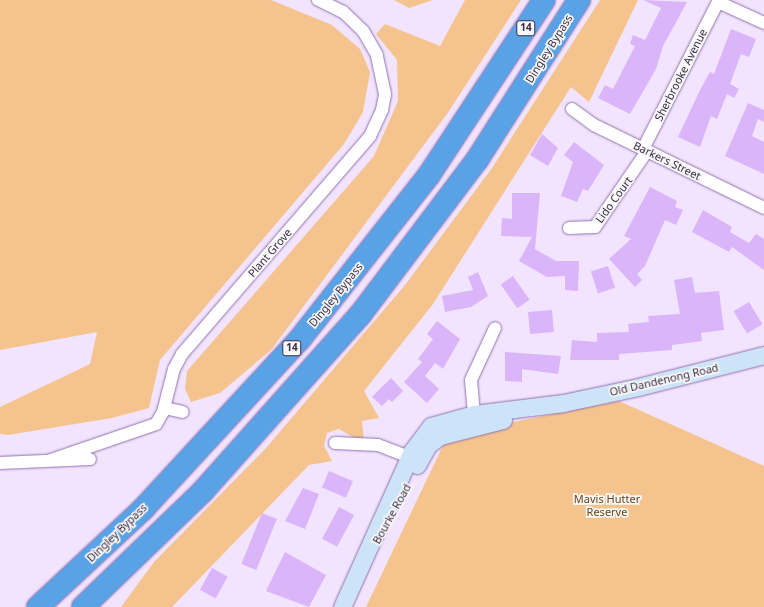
<!DOCTYPE html>
<html>
<head>
<meta charset="utf-8">
<style>
	body { margin:0 }
	#map { position:relative; width:764px; height:607px; overflow:hidden; background:#f2e4ff; font-family:"Noto Sans",sans-serif }
	div>[style] { position:absolute }
	.green>* { inset:0; background:#f5c48e }
	.building>* { inset:0; background:#dab5fa; transform-origin:0 0 }
	.roads { filter:drop-shadow(0 0 1px #9171ad) drop-shadow(0 0 1px #9171ad) }
	.street>* { height:12px; margin:-6px; padding:0 6px; transform-origin:6px; border-radius:6px; background:#fff }
	.secondary>* { height:17px; margin:-8.5px; padding:0 8.5px; transform-origin:8.5px; border-radius:8.5px; background:#cde3f7 }
	.highway>* { height:22px; margin:-11px; padding:0 11px; transform-origin:11px; border-radius:11px; background:#58a2e5 }
	span { translate:-50% -50%; white-space:nowrap; text-align:center; line-height:1.15; -webkit-text-stroke:3.5px #f8f8f8; paint-order:stroke }
	.shield-label span { padding:1px 3px; background:#f8f8f8; border:1px solid; border-radius:3px; -webkit-text-stroke-width:0 }
	.shield-label { font-size:10px; color:#392b45; font-weight:700 }
	.street-label { font-size:11px; color:#392b45 }
	.park-label { font-size:11px; color:#694415 }
</style>
</head>
<body>
<div id="map">
	<div class="green">
		<div style="clip-path:polygon(0 0,271px 0,332px 25px,360px 49px,370px 72px,363px 112px,344px 144px,160px 360px,149px 408px,112px 418px,8px 435px,0 434px,0 407px,90px 364px,97px 332px,0 350px)"></div>
		<div style="clip-path:polygon(394px 0,433px 0,409px 8px)"></div>
		<div style="clip-path:polygon(465px 0,521px 0,447px 114px,271px 350px,220px 393px,191px 402px,185px 389px,187px 371px,374px 156px,398px 101px,397px 60px,376px 34px,385px 24px,440px 46px)"></div>
		<div style="clip-path:polygon(600px 0,638px 0,589px 102px,571px 87px,433px 304px,364px 391px,379px 418px,362px 421px,364px 440px,356px 439px,339px 429px,327px 433px,324px 446px,332px 461px,309px 465px,172px 607px,121px 607px,154px 562px,266px 448px,405px 285px,492px 168px)"></div>
		<div style="clip-path:polygon(619px 401px,764px 466px,764px 607px,366px 607px,448px 435px)"></div>
	</div>
	<div class="building">
		<div style="clip-path:polygon(643px 0,687px 2px,663px 46px,656px 69px,630px 114px,598px 98px,605px 85px,613px 89px,635px 46px,630px 44px,633px 35px,645px 40px,661px 8px)"></div>
		<div style="clip-path:polygon(731px 29px,756px 39px,749px 57px,741px 54px,730px 84px,739px 89px,734px 98px,727px 94px,717px 119px,711px 116px,700px 147px,678px 137px,700px 90px,710px 72px,714px 74px)"></div>
		<div style="clip-path:polygon(748px 103px,764px 110px,764px 122px,758px 119px,752px 136px,764px 142px,764px 174px,725px 156px)"></div>
		<div style="clip-path:polygon(542px 134px,558px 148px,548px 166px,530px 155px)"></div>
		<div style="clip-path:polygon(574px 142px,604px 165px,588px 191px,583px 189px,577px 202px,561px 196px,573px 162px,564px 155px)"></div>
		<div style="clip-path:polygon(650px 187px,677px 201px,675px 207px,683px 210px,676px 225px,665px 220px,645px 266px,637px 274px,642px 280px,635px 287px,609px 259px,631px 239px,624px 236px)"></div>
		<div style="clip-path:polygon(512px 193px,540px 193px,535px 249px,556px 261px,579px 261px,578px 291px,565px 290px,565px 276px,547px 277px,519px 261px,532px 237px,501px 236px,502px 218px,512px 219px)"></div>
		<div style="clip-path:polygon(703px 210px,732px 227px,730px 232px,749px 243px,756px 234px,764px 239px,764px 270px,732px 247px,729px 252px,692px 232px)"></div>
		<div style="left:608px;top:266px;width:23px;height:18px;rotate:72deg"></div>
		<div style="clip-path:polygon(478px 272px,488px 296px,471px 307px,445px 312px,442px 296px,473px 290px,468px 277px)"></div>
		<div style="left:513px;top:276px;width:29px;height:15px;rotate:55deg"></div>
		<div style="clip-path:polygon(692px 277px,695px 293px,719px 291px,724px 330px,701px 333px,702px 341px,672px 345px,672px 350px,619px 354px,619px 360px,570px 360px,572px 340px,597px 342px,597px 333px,629px 332px,628px 324px,649px 322px,648px 316px,680px 314px,674px 280px)"></div>
		<div style="left:749px;top:302px;width:26px;height:18px;rotate:59deg"></div>
		<div style="left:552px;top:310px;width:22px;height:24px;rotate:85deg"></div>
		<div style="clip-path:polygon(437px 321px,460px 339px,443px 369px,435px 363px,425px 376px,439px 389px,427px 403px,404px 382px,422px 362px,418px 359px,433px 339px,427px 334px)"></div>
		<div style="clip-path:polygon(505px 352px,561px 356px,558px 374px,522px 369px,522px 382px,505px 381px)"></div>
		<div style="clip-path:polygon(391px 378px,403px 391px,392px 402px,389px 399px,382px 406px,372px 397px)"></div>
		<div style="left:329px;top:471px;width:26px;height:18px;rotate:23deg"></div>
		<div style="clip-path:polygon(303px 488px,319px 494px,305px 529px,285px 521px)"></div>
		<div style="left:339px;top:507px;width:17px;height:36px;rotate:28deg"></div>
		<div style="left:262px;top:513px;width:16px;height:55px;rotate:22deg"></div>
		<div style="clip-path:polygon(285px 552px,326px 575px,309px 607px,266px 591px)"></div>
		<div style="left:212px;top:568px;width:18px;height:25px;rotate:29deg"></div>
	</div>
	<div class="roads">
		<div class="street">
			<div style="left:718px;top:2px;width:51px;rotate:24.5deg"></div>
			<div style="left:572px;top:109px;width:27px;rotate:36deg"></div>
			<div style="left:594px;top:125px;width:189px;rotate:26deg"></div>
			<div style="left:643px;top:149px;width:167px;rotate:-63deg"></div>
			<div style="left:569px;top:228px;width:26px;rotate:-2deg"></div>
			<div style="left:595px;top:227px;width:92px;rotate:-55.6deg"></div>
			<div style="left:164px;top:408px;width:19px;rotate:12deg"></div>
			<div style="left:474px;top:414px;width:34px;rotate:-95deg"></div>
			<div style="left:471px;top:380px;width:57px;rotate:-65.2deg"></div>
			<div style="left:335px;top:443px;width:43px;rotate:2.7deg"></div>
			<div style="left:378px;top:445px;width:33px;rotate:21deg"></div>
			<div style="left:51px;top:460px;width:111px;rotate:-18.9deg"></div>
			<div style="left:156px;top:424px;width:14px;rotate:-60deg"></div>
			<div style="left:163px;top:412px;width:44px;rotate:-75.7deg"></div>
			<div style="left:174px;top:369px;width:17px;rotate:-62deg"></div>
			<div style="left:182px;top:354px;width:288px;rotate:-49.2deg"></div>
			<div style="left:370px;top:136px;width:29px;rotate:-65deg"></div>
			<div style="left:382px;top:110px;width:16px;rotate:-79deg"></div>
			<div style="left:385px;top:94px;width:40px;rotate:-102deg"></div>
			<div style="left:377px;top:55px;width:28px;rotate:-120deg"></div>
			<div style="left:363px;top:31px;width:28px;rotate:-136deg"></div>
			<div style="left:343px;top:12px;width:28px;rotate:-154deg"></div>
			<div style="left:0;top:463px;width:90px;rotate:-2.5deg"></div>
		</div>
		<div class="secondary">
			<div style="left:417px;top:465px;width:23px;rotate:-61deg"></div>
			<div style="left:428px;top:445px;width:15px;rotate:-37deg"></div>
			<div style="left:440px;top:436px;width:65px;rotate:-14.3deg"></div>
			<div style="left:342px;top:607px;width:171px;rotate:-65.8deg"></div>
			<div style="left:412px;top:451px;width:31px;rotate:-53deg"></div>
			<div style="left:431px;top:426px;width:45px;rotate:-15.6deg"></div>
			<div style="left:474px;top:414px;width:90px;rotate:-7deg"></div>
			<div style="left:563px;top:403px;width:77px;rotate:-12deg"></div>
			<div style="left:638px;top:387px;width:130px;rotate:-14.3deg"></div>
		</div>
		<div class="highway">
			<div style="left:38px;top:607px;width:145px;rotate:-43deg"></div>
			<div style="left:144px;top:508px;width:230px;rotate:-47.3deg"></div>
			<div style="left:300px;top:339px;width:209px;rotate:-51.8deg"></div>
			<div style="left:429px;top:175px;width:209px;rotate:-56.7deg"></div>
			<div style="left:83px;top:607px;width:167px;rotate:-44deg"></div>
			<div style="left:203px;top:491px;width:236px;rotate:-48.3deg"></div>
			<div style="left:360px;top:315px;width:194px;rotate:-53deg"></div>
			<div style="left:477px;top:160px;width:190px;rotate:-57.5deg"></div>
		</div>
	</div>
	<div class="shield-label">
		<span style="left:526px;top:28px">14</span>
		<span style="left:292px;top:348px">14</span>
	</div>
	<div class="street-label">
		<span style="left:549px;top:49px;rotate:-58deg">Dingley Bypass</span>
		<span style="left:681px;top:75px;rotate:-63deg">Sherbrooke Avenue</span>
		<span style="left:667px;top:161px;rotate:26deg">Barkers Street</span>
		<span style="left:614px;top:200px;rotate:-54deg">Lido Court</span>
		<span style="left:270px;top:253px;rotate:-49deg">Plant Grove</span>
		<span style="left:336px;top:295px;rotate:-51deg">Dingley Bypass</span>
		<span style="left:664px;top:380px;rotate:-13deg">Old Dandenong Road</span>
		<span style="left:392px;top:514px;rotate:-61deg">Bourke Road</span>
		<span style="left:117px;top:533px;rotate:-44deg">Dingley Bypass</span>
	</div>
	<div class="park-label">
		<span style="left:607px;top:506px">Mavis Hutter<br>Reserve</span>
	</div>
</div>
</body>
</html>
